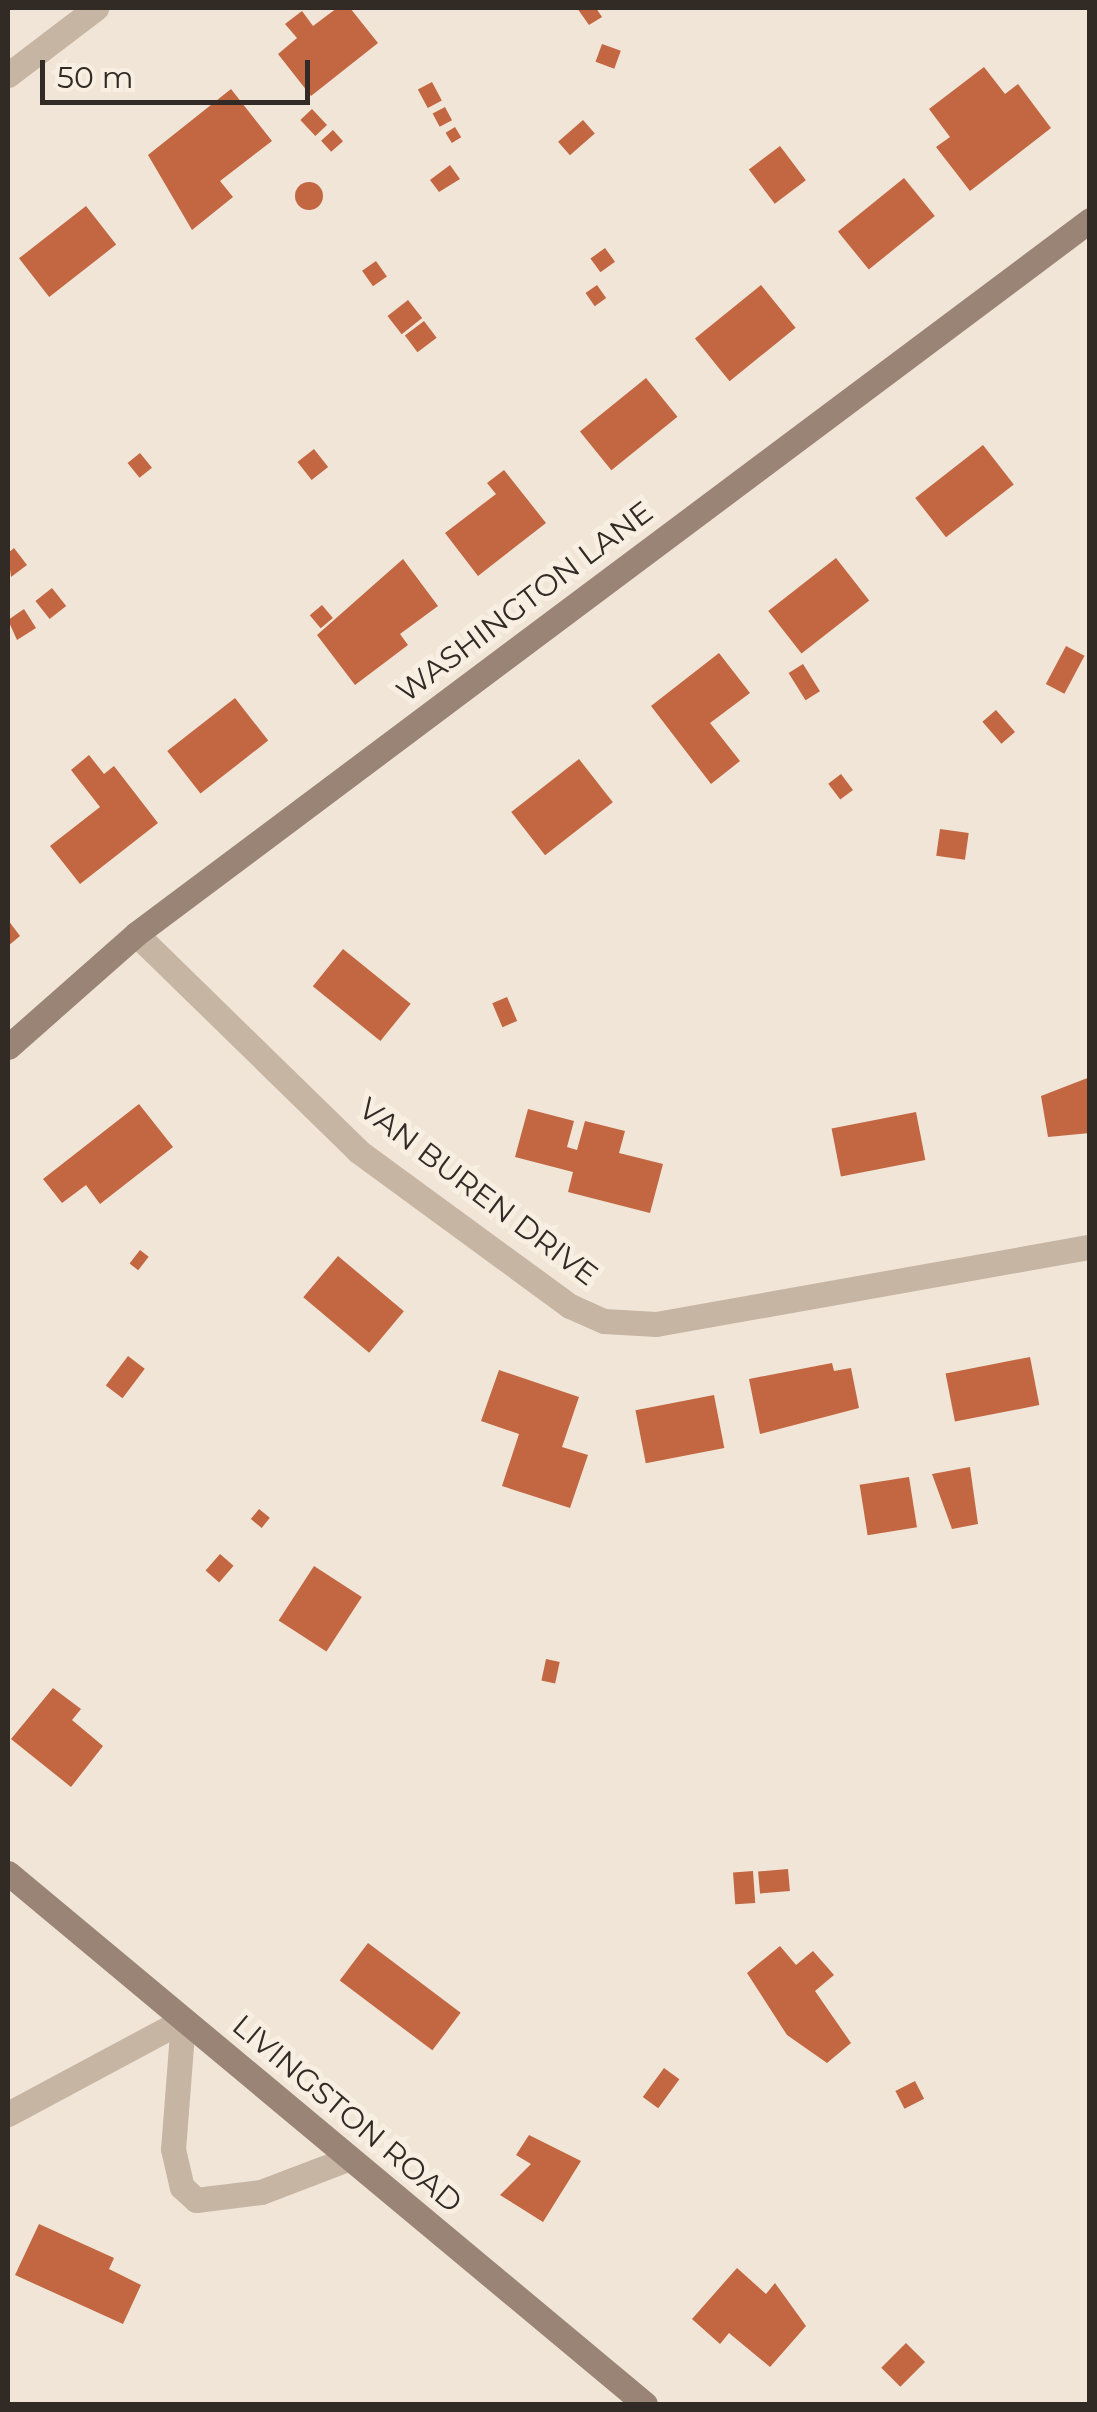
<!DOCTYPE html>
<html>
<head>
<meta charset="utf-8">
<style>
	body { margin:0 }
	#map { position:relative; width:1097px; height:2412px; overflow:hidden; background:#f0e5d6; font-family:Montserrat,sans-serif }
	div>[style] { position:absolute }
	.building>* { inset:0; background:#c26742; transform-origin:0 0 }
	.round { border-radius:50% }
	.minor>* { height:25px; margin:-12.5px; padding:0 12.5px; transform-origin:12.5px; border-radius:12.5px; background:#c7b5a3 }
	.secondary>* { height:25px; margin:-12.5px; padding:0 12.5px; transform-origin:12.5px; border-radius:12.5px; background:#9a8475 }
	span { translate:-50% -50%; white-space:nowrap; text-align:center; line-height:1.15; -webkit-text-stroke:10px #f8efe2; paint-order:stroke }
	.street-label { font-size:30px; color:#322a25 }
	.frame { position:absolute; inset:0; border:10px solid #322a25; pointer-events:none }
	.scale { position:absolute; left:40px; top:60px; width:270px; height:45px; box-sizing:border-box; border:5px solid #322a25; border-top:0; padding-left:12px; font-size:30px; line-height:35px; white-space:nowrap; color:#322a25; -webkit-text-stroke:8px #f8efe2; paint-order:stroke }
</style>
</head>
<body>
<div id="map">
	<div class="building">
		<div style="clip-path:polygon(337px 8px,350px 8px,378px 43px,311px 96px,278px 54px,297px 38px,285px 24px,302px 11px,313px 26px)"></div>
		<div style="clip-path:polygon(577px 8px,596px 8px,602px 17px,589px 25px)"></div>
		<div style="left:602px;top:44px;width:20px;height:19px;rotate:20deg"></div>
		<div style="clip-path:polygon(984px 67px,1005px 94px,1018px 84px,1051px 128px,970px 191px,936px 147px,950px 137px,929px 109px)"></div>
		<div style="left:432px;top:82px;width:21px;height:16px;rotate:62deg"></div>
		<div style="clip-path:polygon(231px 89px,272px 141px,220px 181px,233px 197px,192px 230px,148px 155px)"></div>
		<div style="left:445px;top:107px;width:15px;height:14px;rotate:62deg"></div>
		<div style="left:312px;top:109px;width:22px;height:16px;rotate:47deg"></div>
		<div style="left:583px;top:120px;width:18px;height:33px;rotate:49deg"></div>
		<div style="left:455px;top:127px;width:12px;height:11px;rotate:59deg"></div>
		<div style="left:333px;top:130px;width:15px;height:16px;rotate:48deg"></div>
		<div style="left:780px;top:146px;width:43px;height:39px;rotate:53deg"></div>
		<div style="clip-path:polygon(450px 165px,460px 179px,439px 192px,430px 180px)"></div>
		<div style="left:904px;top:178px;width:49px;height:85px;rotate:51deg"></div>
		<div class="round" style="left:295px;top:182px;width:28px;height:28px"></div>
		<div style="left:86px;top:206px;width:49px;height:85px;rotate:52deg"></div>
		<div style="left:605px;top:248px;width:17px;height:18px;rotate:54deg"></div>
		<div style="left:376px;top:261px;width:19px;height:17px;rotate:55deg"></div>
		<div style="left:597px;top:285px;width:16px;height:14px;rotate:55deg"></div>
		<div style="left:761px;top:285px;width:55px;height:85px;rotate:51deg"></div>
		<div style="left:408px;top:300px;width:23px;height:26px;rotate:52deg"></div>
		<div style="left:424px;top:321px;width:21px;height:24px;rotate:53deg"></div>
		<div style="left:646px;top:378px;width:50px;height:85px;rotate:51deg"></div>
		<div style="left:983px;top:445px;width:50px;height:86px;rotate:52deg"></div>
		<div style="left:314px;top:449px;width:23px;height:21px;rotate:52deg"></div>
		<div style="left:140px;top:453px;width:19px;height:16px;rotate:51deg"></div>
		<div style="clip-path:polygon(504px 470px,546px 523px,478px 576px,445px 533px,496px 494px,487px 483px)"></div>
		<div style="clip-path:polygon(14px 548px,27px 565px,11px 577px,8px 553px)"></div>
		<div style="left:836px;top:558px;width:54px;height:86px;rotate:52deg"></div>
		<div style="clip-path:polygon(403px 559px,438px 606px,400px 634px,408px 645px,355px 685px,317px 635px)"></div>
		<div style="left:52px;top:588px;width:23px;height:21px;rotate:52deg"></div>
		<div style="left:322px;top:605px;width:17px;height:16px;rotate:50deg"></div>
		<div style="clip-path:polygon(24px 609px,36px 628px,17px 640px,8px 620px)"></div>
		<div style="left:1066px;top:646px;width:21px;height:43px;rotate:28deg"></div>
		<div style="clip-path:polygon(719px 653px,750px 693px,710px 723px,740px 761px,711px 784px,651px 706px)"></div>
		<div style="left:803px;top:664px;width:32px;height:17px;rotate:58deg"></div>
		<div style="left:235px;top:698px;width:54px;height:86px;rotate:52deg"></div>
		<div style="left:996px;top:710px;width:29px;height:18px;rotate:49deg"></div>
		<div style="clip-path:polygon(89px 755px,104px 774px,114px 766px,158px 823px,80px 884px,50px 846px,100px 807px,71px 770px)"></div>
		<div style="left:579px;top:759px;width:55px;height:86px;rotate:52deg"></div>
		<div style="left:841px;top:774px;width:20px;height:16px;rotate:53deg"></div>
		<div style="left:940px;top:829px;width:29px;height:27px;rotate:8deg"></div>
		<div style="clip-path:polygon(8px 920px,20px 936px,8px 946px)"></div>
		<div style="left:343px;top:949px;width:87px;height:48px;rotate:39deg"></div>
		<div style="left:507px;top:997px;width:26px;height:16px;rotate:67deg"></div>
		<div style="clip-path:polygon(1090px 1077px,1090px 1133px,1048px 1137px,1041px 1096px)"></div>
		<div style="clip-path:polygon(139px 1104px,173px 1147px,100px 1204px,86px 1185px,62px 1203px,43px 1179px)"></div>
		<div style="clip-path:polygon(528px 1109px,574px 1121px,567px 1147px,577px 1150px,585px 1121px,625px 1131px,619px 1153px,663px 1164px,650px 1213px,568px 1192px,573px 1172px,515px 1157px)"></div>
		<div style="left:916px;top:1112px;width:49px;height:86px;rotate:79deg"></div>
		<div style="left:140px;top:1250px;width:11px;height:17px;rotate:38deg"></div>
		<div style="left:338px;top:1256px;width:86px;height:54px;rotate:40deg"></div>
		<div style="left:128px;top:1356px;width:21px;height:37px;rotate:37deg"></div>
		<div style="left:1030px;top:1357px;width:49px;height:86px;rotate:79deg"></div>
		<div style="clip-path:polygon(832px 1363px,834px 1371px,851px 1368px,859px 1408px,760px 1434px,749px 1379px)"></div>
		<div style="clip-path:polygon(499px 1370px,579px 1397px,562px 1447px,588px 1455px,570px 1508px,502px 1486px,519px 1434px,481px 1421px)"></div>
		<div style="left:714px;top:1395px;width:54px;height:80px;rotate:79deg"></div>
		<div style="clip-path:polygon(970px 1467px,978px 1524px,952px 1529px,932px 1474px)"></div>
		<div style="left:909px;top:1477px;width:51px;height:50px;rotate:81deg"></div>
		<div style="left:259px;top:1509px;width:14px;height:13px;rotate:39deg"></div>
		<div style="left:220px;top:1554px;width:18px;height:22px;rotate:41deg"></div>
		<div style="left:314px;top:1566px;width:57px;height:65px;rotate:33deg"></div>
		<div style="left:546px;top:1659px;width:14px;height:22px;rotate:12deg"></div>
		<div style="clip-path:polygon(53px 1688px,81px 1709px,72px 1720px,103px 1746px,71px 1787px,11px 1739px)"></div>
		<div style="left:788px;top:1869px;width:22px;height:30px;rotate:85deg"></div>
		<div style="left:753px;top:1871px;width:32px;height:20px;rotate:86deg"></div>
		<div style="left:368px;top:1943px;width:116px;height:47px;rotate:37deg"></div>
		<div style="clip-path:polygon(780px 1946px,796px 1965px,813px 1951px,834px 1975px,815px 1991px,851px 2043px,827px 2063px,787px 2035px,747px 1973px)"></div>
		<div style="left:664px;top:2068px;width:19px;height:36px;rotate:36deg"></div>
		<div style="left:915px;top:2081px;width:20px;height:22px;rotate:63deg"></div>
		<div style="clip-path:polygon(529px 2135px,581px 2161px,543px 2222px,500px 2195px,531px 2164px,516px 2155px)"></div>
		<div style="clip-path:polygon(39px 2224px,114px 2258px,109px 2269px,141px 2285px,123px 2324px,15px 2275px)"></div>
		<div style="clip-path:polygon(737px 2268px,766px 2294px,775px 2283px,806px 2326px,770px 2367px,729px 2333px,720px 2344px,692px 2319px)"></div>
		<div style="left:906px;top:2343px;width:27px;height:35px;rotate:45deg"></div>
	</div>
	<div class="minor">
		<div style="left:8px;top:75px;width:111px;rotate:-37.3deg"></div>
		<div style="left:136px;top:934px;width:310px;rotate:44.3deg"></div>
		<div style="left:358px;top:1151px;width:263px;rotate:36.2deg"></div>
		<div style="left:570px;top:1306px;width:37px;rotate:24deg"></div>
		<div style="left:604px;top:1321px;width:52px;rotate:3.3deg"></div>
		<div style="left:656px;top:1324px;width:441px;rotate:-10.1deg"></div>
		<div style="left:183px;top:2020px;width:129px;rotate:94.4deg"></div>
		<div style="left:173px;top:2149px;width:39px;rotate:77deg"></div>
		<div style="left:182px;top:2187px;width:19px;rotate:43deg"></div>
		<div style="left:196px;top:2200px;width:65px;rotate:-7deg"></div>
		<div style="left:261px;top:2192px;width:95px;rotate:-20.9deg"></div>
		<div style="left:8px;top:2114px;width:199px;rotate:-28.2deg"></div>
	</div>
	<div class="secondary">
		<div style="left:8px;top:1047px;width:171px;rotate:-41.4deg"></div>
		<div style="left:136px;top:934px;width:1192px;rotate:-36.81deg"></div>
		<div style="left:8px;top:1873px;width:829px;rotate:39.81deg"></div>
	</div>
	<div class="street-label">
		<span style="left:525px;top:602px;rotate:-37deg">WASHINGTON LANE</span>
		<span style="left:478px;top:1192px;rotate:37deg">VAN BUREN DRIVE</span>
		<span style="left:347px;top:2114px;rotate:40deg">LIVINGSTON ROAD</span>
	</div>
	<div class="frame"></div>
	<div class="scale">50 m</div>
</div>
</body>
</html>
